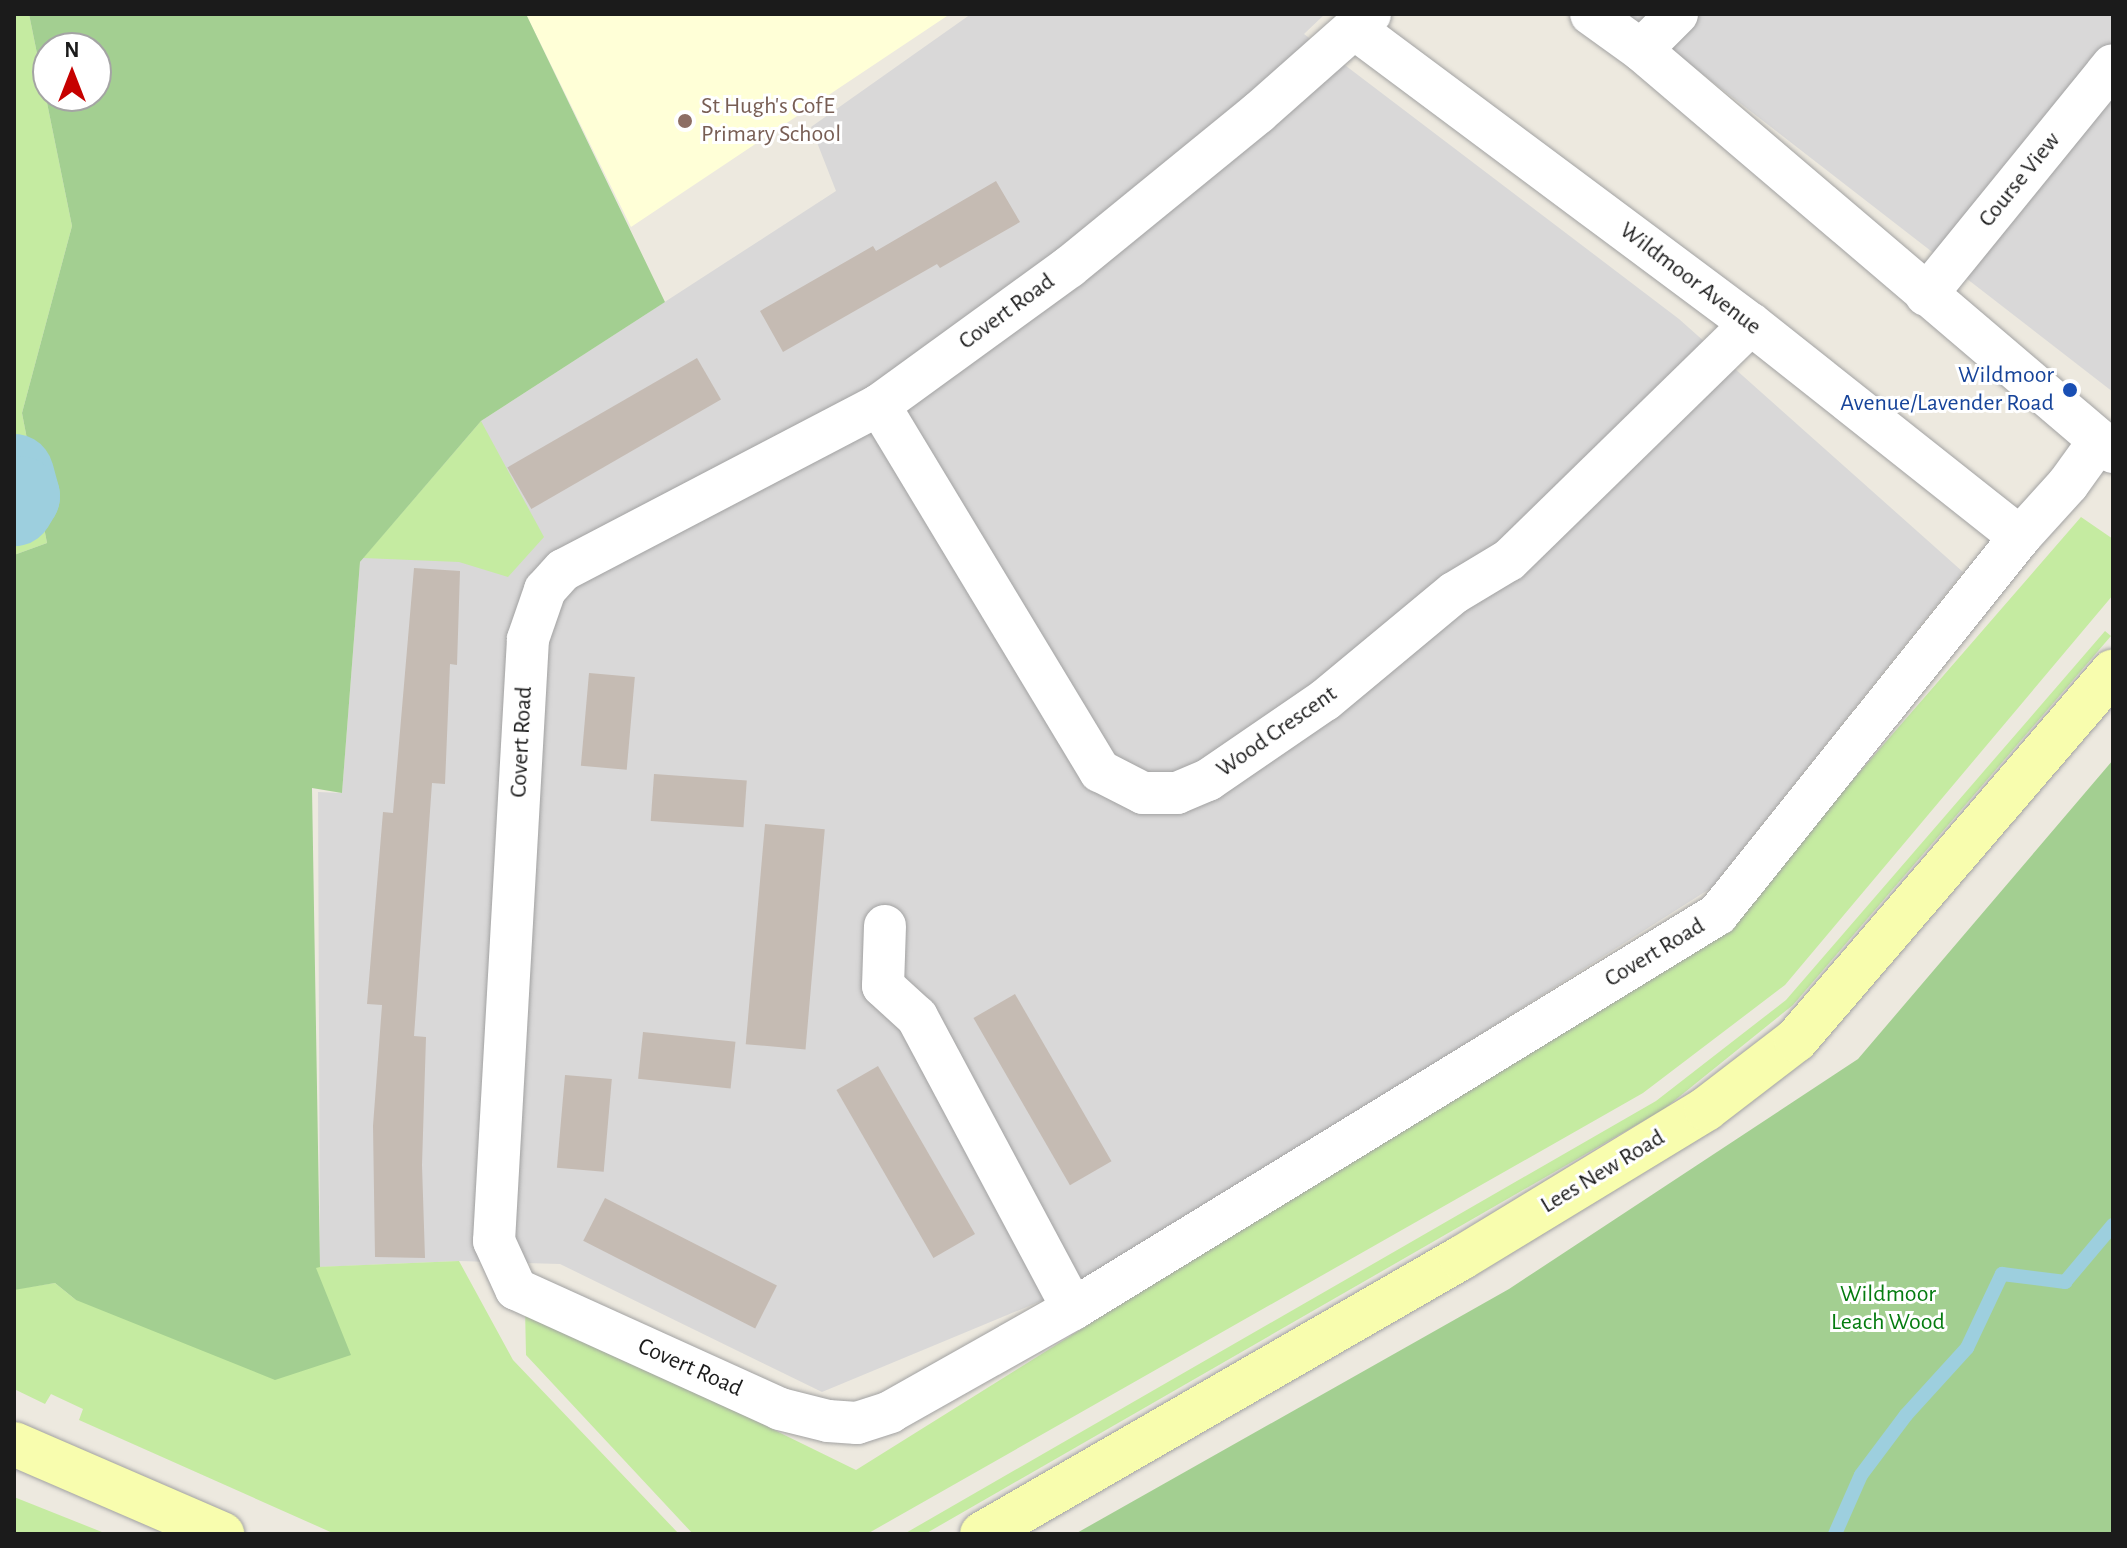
<!DOCTYPE html>
<html>
<head>
<meta charset="utf-8">
<style>
	body { margin:0 }
	#map { position:relative; width:2127px; height:1548px; overflow:hidden; background:#ede9df; font-family:"Alegreya Sans",sans-serif }
	div>[style] { position:absolute }
	.residential>* { inset:0; background:#d9d8d8 }
	.education>* { inset:0; background:#ffffd7 }
	.grass>* { inset:0; background:#c5eba1 }
	.forest>* { inset:0; background:#a3cf91 }
	.stream>* { height:14px; margin:-7px; padding:0 7px; transform-origin:7px; border-radius:7px; background:#9dcfde }
	.river>* { height:80px; margin:-40px; padding:0 40px; transform-origin:40px; border-radius:40px; background:#9dcfde }
	.building>* { inset:0; background:#c5bbb3; transform-origin:0 0 }
	.roads { filter:drop-shadow(0 0 2px #a2a2a2) drop-shadow(0 0 2px #a2a2a2) }
	.street>* { height:42px; margin:-21px; padding:0 21px; transform-origin:21px; border-radius:21px; background:#fff }
	.secondary>* { height:44px; margin:-22px; padding:0 22px; transform-origin:22px; border-radius:22px; background:#f8fdae }
	.dots>* { width:22px; height:22px; translate:-50% -50%; box-sizing:border-box; border:4px solid #fff; border-radius:50% }
	span { translate:-50% -50%; white-space:nowrap; text-align:center; line-height:1.15; -webkit-text-stroke:6px #fff; paint-order:stroke }
	.education-label { font-size:24px; color:#785e54 }
	.left { translate:0 -50%; text-align:left }
	.street-label { font-size:24px; color:#1b1b1b }
	.transit-label { font-size:24px; color:#164399 }
	.right { translate:-100% -50%; text-align:right }
	.park-label { font-size:24px; color:#057c10 }
	.frame { position:absolute; inset:0; border:16px solid #1b1b1b; pointer-events:none }
	.north { position:absolute; left:32px; top:32px; width:80px; height:80px; box-sizing:border-box; background:#fff; border:2px solid #a4a4a4; border-radius:50%; rotate:0deg; font-size:22px; font-weight:700; line-height:32px; text-align:center; color:#1b1b1b }
	.north::after { content:''; display:block; margin:auto; width:28px; height:36px; background:#c60100; clip-path:polygon(50% 0,100% 100%,50% 72%,0 100%) }
</style>
</head>
<body>
<div id="map">
	<div class="residential">
		<div style="clip-path:polygon(971px 14px,1325px 14px,1304px 34px,1679px 319px,1963px 572px,1711px 888px,1094px 1279px,822px 1392px,560px 1264px,459px 1261px,320px 1267px,318px 792px,342px 793px,360px 562px,481px 421px,836px 191px,811px 127px)"></div>
		<div style="clip-path:polygon(1625px 14px,2113px 14px,2113px 392px)"></div>
	</div>
	<div class="education">
		<div style="clip-path:polygon(526px 14px,950px 14px,631px 227px)"></div>
	</div>
	<div class="grass">
		<div style="clip-path:polygon(14px 14px,29px 14px,72px 226px,22px 413px,47px 543px,14px 555px)"></div>
		<div style="clip-path:polygon(481px 421px,544px 537px,508px 577px,459px 562px,363px 558px)"></div>
		<div style="clip-path:polygon(2081px 517px,2113px 539px,2113px 595px,1785px 985px,1643px 1093px,867px 1534px,693px 1534px,526px 1355px,525px 1308px,856px 1470px,1726px 926px)"></div>
		<div style="clip-path:polygon(2105px 631px,2111px 636px,1793px 1005px,1664px 1109px,925px 1534px,904px 1534px,1656px 1101px,1786px 1000px)"></div>
		<div style="clip-path:polygon(459px 1261px,513px 1360px,679px 1534px,335px 1534px,79px 1420px,83px 1409px,51px 1394px,45px 1404px,14px 1389px,15px 1289px,55px 1283px,76px 1300px,316px 1267px)"></div>
		<div style="clip-path:polygon(14px 1497px,107px 1534px,14px 1534px)"></div>
	</div>
	<div class="forest">
		<div style="clip-path:polygon(evenodd,29px 14px,526px 14px,665px 302px,481px 421px,360px 562px,342px 793px,312px 788px,320px 1267px,316px 1268px,351px 1355px,275px 1380px,76px 1300px,55px 1283px,14px 1290px,14px 555px,47px 543px,22px 413px,72px 226px,29px 14px,48px 48px,96px 48px,96px 96px,48px 96px,48px 48px)"></div>
		<div style="clip-path:polygon(2113px 760px,2113px 1534px,1075px 1534px,1509px 1289px,1858px 1059px)"></div>
	</div>
	<div class="stream">
		<div style="left:1835px;top:1534px;width:64px;rotate:-66.2deg"></div>
		<div style="left:1861px;top:1475px;width:75px;rotate:-53.1deg"></div>
		<div style="left:1906px;top:1415px;width:91px;rotate:-47.7deg"></div>
		<div style="left:1967px;top:1348px;width:82px;rotate:-64.7deg"></div>
		<div style="left:2002px;top:1274px;width:64px;rotate:7.2deg"></div>
		<div style="left:2065px;top:1282px;width:75px;rotate:-49.9deg"></div>
	</div>
	<div class="river">
		<div style="left:14px;top:474px;width:23px;rotate:75deg"></div>
		<div style="left:20px;top:496px;width:12px;rotate:121deg"></div>
	</div>
	<div class="building">
		<div style="clip-path:polygon(996px 181px,1020px 222px,940px 268px,937px 264px,783px 352px,760px 311px,873px 246px,876px 251px)"></div>
		<div style="left:697px;top:358px;width:48px;height:219px;rotate:60deg"></div>
		<div style="clip-path:polygon(414px 568px,460px 571px,457px 665px,450px 664px,445px 784px,432px 783px,414px 1036px,426px 1037px,422px 1165px,425px 1258px,375px 1257px,373px 1126px,382px 1005px,367px 1004px,383px 812px,393px 813px)"></div>
		<div style="left:589px;top:673px;width:46px;height:93px;rotate:5deg"></div>
		<div style="left:654px;top:774px;width:93px;height:47px;rotate:4deg"></div>
		<div style="left:765px;top:824px;width:60px;height:221px;rotate:5deg"></div>
		<div style="left:1015px;top:994px;width:193px;height:48px;rotate:60deg"></div>
		<div style="left:643px;top:1032px;width:93px;height:47px;rotate:6deg"></div>
		<div style="left:878px;top:1066px;width:194px;height:48px;rotate:60deg"></div>
		<div style="left:565px;top:1075px;width:47px;height:93px;rotate:5deg"></div>
		<div style="left:605px;top:1198px;width:193px;height:48px;rotate:27deg"></div>
	</div>
	<div class="roads">
		<div class="street">
			<div style="left:1370px;top:14px;width:149px;rotate:138.5deg"></div>
			<div style="left:1258px;top:113px;width:244px;rotate:140.8deg"></div>
			<div style="left:1069px;top:267px;width:235px;rotate:144deg"></div>
			<div style="left:879px;top:405px;width:356px;rotate:152.4deg"></div>
			<div style="left:563px;top:570px;width:27px;rotate:132deg"></div>
			<div style="left:545px;top:590px;width:52px;rotate:109.1deg"></div>
			<div style="left:528px;top:639px;width:603px;rotate:93.23deg"></div>
			<div style="left:494px;top:1241px;width:53px;rotate:65.4deg"></div>
			<div style="left:516px;top:1289px;width:290px;rotate:24.4deg"></div>
			<div style="left:780px;top:1409px;width:49px;rotate:14deg"></div>
			<div style="left:828px;top:1421px;width:29px;rotate:4deg"></div>
			<div style="left:857px;top:1423px;width:35px;rotate:-18deg"></div>
			<div style="left:890px;top:1412px;width:210px;rotate:-29.4deg"></div>
			<div style="left:1073px;top:1309px;width:756px;rotate:-31.48deg"></div>
			<div style="left:1718px;top:914px;width:483px;rotate:-51.3deg"></div>
			<div style="left:2020px;top:537px;width:72px;rotate:-47.8deg"></div>
			<div style="left:2068px;top:484px;width:53px;rotate:-54.2deg"></div>
			<div style="left:1591px;top:14px;width:62px;rotate:35.8deg"></div>
			<div style="left:1641px;top:50px;width:620px;rotate:40.42deg"></div>
			<div style="left:1355px;top:29px;width:494px;rotate:36.7deg"></div>
			<div style="left:1751px;top:324px;width:343px;rotate:38.4deg"></div>
			<div style="left:1641px;top:50px;width:51px;rotate:-45deg"></div>
			<div style="left:1926px;top:295px;width:296px;rotate:-50.9deg"></div>
			<div style="left:879px;top:405px;width:428px;rotate:58.9deg"></div>
			<div style="left:1100px;top:771px;width:48px;rotate:27.1deg"></div>
			<div style="left:1143px;top:793px;width:34px"></div>
			<div style="left:1177px;top:793px;width:34px;rotate:-23deg"></div>
			<div style="left:1208px;top:780px;width:142px;rotate:-34.4deg"></div>
			<div style="left:1325px;top:700px;width:168px;rotate:-39.7deg"></div>
			<div style="left:1454px;top:593px;width:64px;rotate:-31deg"></div>
			<div style="left:1509px;top:560px;width:338px;rotate:-44.3deg"></div>
			<div style="left:885px;top:926px;width:60px;rotate:91.9deg"></div>
			<div style="left:883px;top:986px;width:46px;rotate:42.4deg"></div>
			<div style="left:917px;top:1017px;width:331px;rotate:61.9deg"></div>
		</div>
		<div class="secondary">
			<div style="left:14px;top:1444px;width:227px;rotate:23.4deg"></div>
			<div style="left:982px;top:1534px;width:553px;rotate:-29.95deg"></div>
			<div style="left:1461px;top:1258px;width:287px;rotate:-31.3deg"></div>
			<div style="left:1706px;top:1109px;width:113px;rotate:-37.5deg"></div>
			<div style="left:1796px;top:1040px;width:486px;rotate:-49.3deg"></div>
		</div>
	</div>
	<div class="dots">
		<div style="left:685px;top:121px;background:#8d6e63"></div>
		<div style="left:2070px;top:390px;background:#1a4fb4"></div>
	</div>
	<div class="education-label">
		<span class="left" style="left:701px;top:121px">St Hugh's CofE<br>Primary School</span>
	</div>
	<div class="street-label">
		<span style="left:2020px;top:180px;rotate:-51deg">Course View</span>
		<span style="left:1690px;top:279px;rotate:37deg">Wildmoor Avenue</span>
		<span style="left:1007px;top:312px;rotate:-36deg">Covert Road</span>
		<span style="left:1277px;top:732px;rotate:-35deg">Wood Crescent</span>
		<span style="left:522px;top:742px;rotate:-87deg">Covert Road</span>
		<span style="left:1655px;top:953px;rotate:-31deg">Covert Road</span>
		<span style="left:1603px;top:1172px;rotate:-31deg">Lees New Road</span>
		<span style="left:690px;top:1368px;rotate:24deg">Covert Road</span>
	</div>
	<div class="transit-label">
		<span class="right" style="left:2054px;top:390px">Wildmoor<br>Avenue/Lavender Road</span>
	</div>
	<div class="park-label">
		<span style="left:1888px;top:1309px">Wildmoor<br>Leach Wood</span>
	</div>
	<div class="frame"></div>
	<div class="north">N</div>
</div>
</body>
</html>
